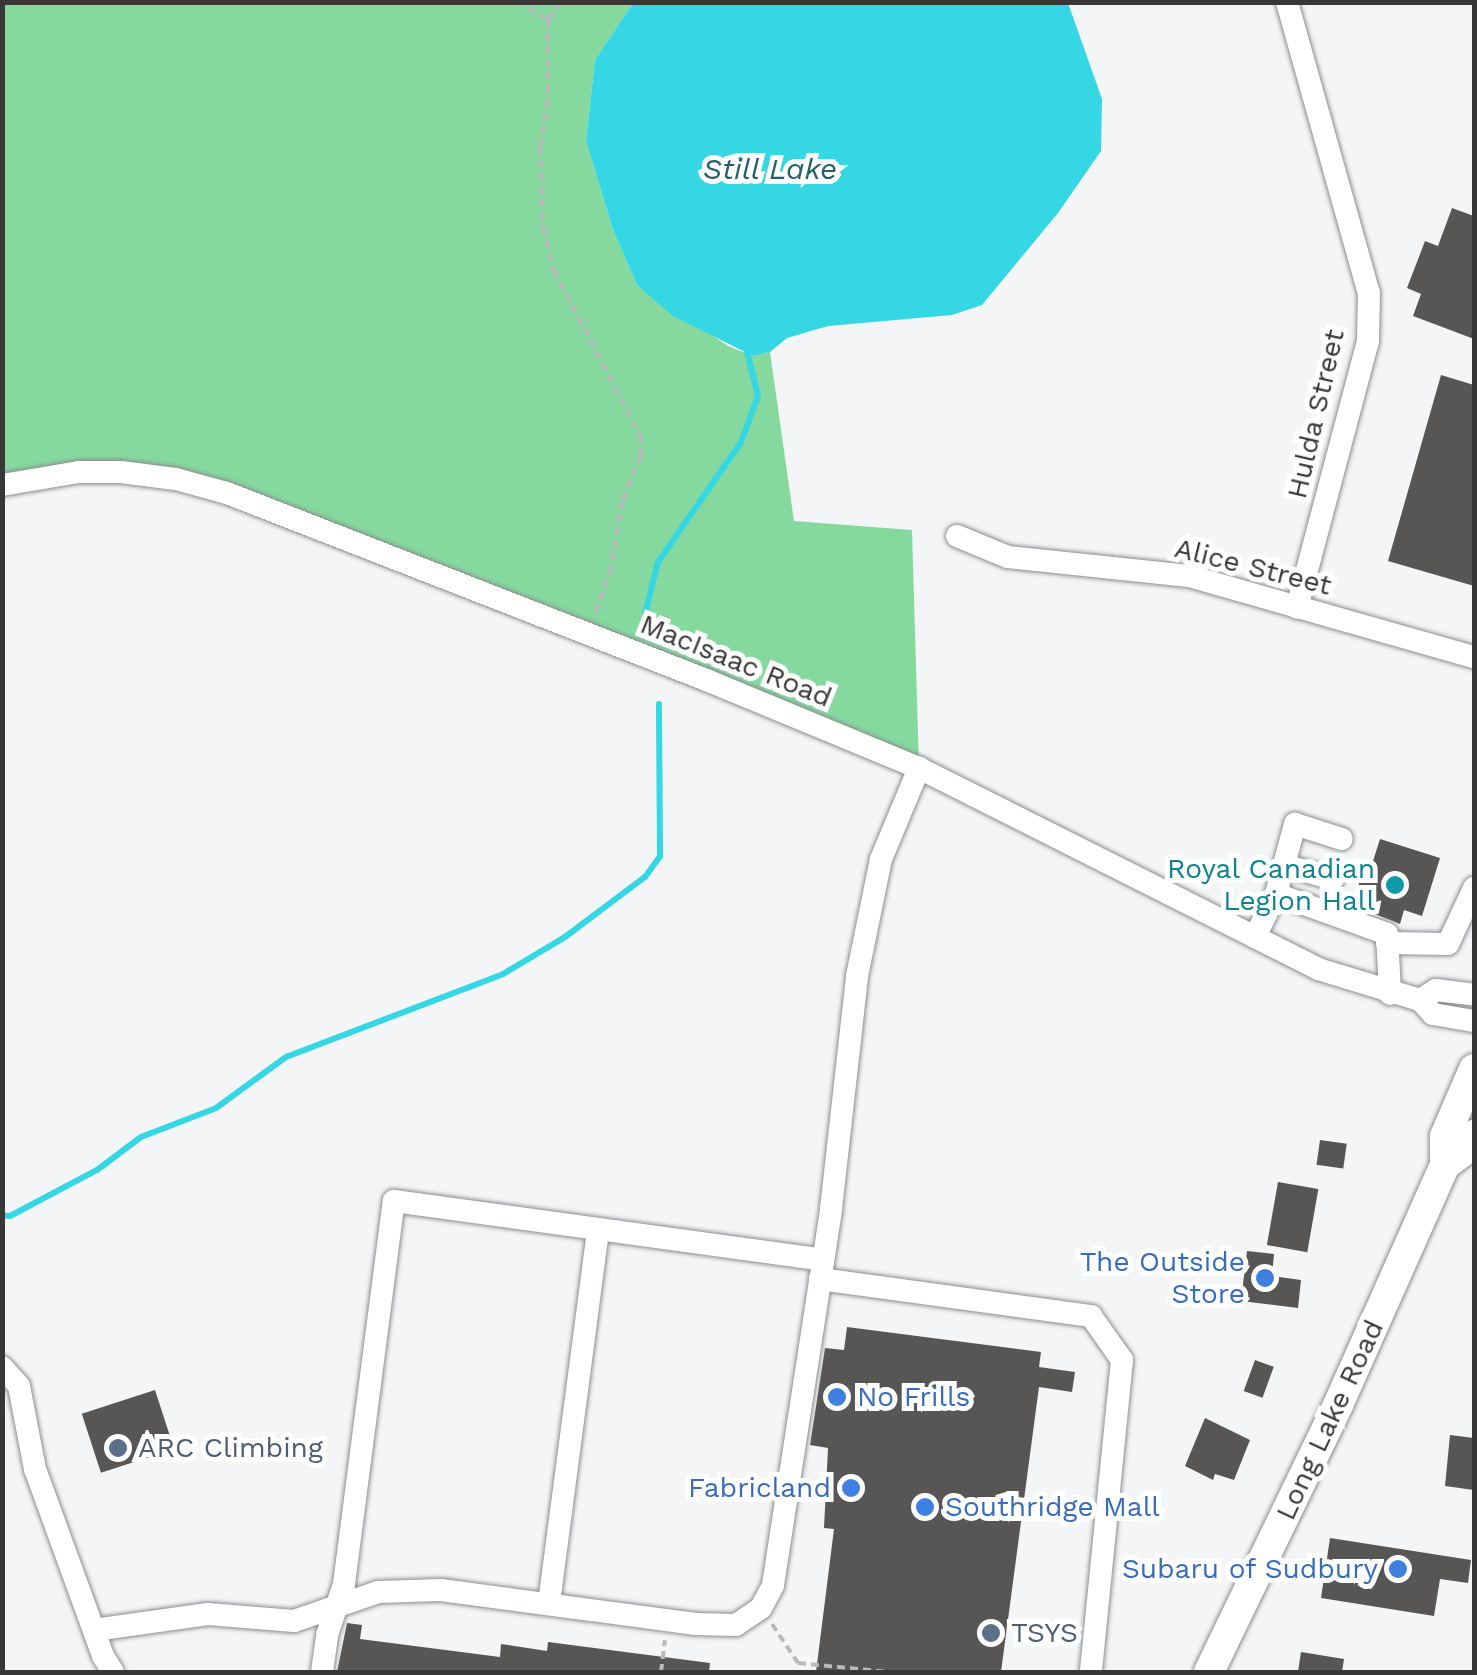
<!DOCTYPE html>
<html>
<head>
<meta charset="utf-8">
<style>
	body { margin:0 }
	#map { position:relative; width:1477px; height:1675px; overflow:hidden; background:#f4f5f7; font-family:"Work Sans",sans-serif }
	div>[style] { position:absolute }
	.green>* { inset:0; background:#85d99f }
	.water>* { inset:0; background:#34d7e3 }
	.stream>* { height:6px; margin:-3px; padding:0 3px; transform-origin:3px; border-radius:3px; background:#34d7e3 }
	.building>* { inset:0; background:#585655; transform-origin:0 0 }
	.path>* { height:4px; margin-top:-2px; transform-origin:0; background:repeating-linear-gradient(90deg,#b9babc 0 8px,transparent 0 13px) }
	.roads { filter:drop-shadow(0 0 2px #8c8d8f) drop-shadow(0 0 2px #8c8d8f) }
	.minor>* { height:22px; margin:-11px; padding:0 11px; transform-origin:11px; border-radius:11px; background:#fff }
	.major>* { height:30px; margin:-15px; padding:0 15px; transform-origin:15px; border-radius:15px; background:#fff }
	.dots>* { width:28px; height:28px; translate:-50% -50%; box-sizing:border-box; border:5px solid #fff; border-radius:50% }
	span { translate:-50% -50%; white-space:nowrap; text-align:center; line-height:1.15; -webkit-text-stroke:10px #fff; paint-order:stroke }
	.street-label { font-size:28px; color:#373738 }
	.culture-label { font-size:28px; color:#0d838f }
	.right { translate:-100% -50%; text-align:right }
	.shop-label { font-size:28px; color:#366cbe }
	.left { translate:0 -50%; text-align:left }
	.service-label { font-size:28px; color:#4e5e75 }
	.water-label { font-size:30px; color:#246267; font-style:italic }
	.frame { position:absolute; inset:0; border:5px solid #373738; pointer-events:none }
</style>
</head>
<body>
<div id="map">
	<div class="green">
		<div style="clip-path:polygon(2px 3px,633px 3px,595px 60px,586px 141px,613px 230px,637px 285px,728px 346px,753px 356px,770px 352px,794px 521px,912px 530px,919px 768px,176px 479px,3px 485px)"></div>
	</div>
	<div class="water">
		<div style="clip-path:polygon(633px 3px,1068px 3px,1102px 99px,1101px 151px,1058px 213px,982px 305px,952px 315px,828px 326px,787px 338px,770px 352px,753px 356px,673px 316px,637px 285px,613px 230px,586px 141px,595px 60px)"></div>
	</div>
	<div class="stream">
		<div style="left:645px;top:614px;width:54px;rotate:-76deg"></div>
		<div style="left:658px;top:562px;width:146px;rotate:-55.3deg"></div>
		<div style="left:741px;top:442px;width:49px;rotate:-69.7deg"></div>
		<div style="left:758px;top:396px;width:45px;rotate:-104deg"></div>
		<div style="left:2px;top:1215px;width:8px;rotate:7deg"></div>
		<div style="left:10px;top:1216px;width:98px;rotate:-27.9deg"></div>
		<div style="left:97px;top:1170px;width:55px;rotate:-36.9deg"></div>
		<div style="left:141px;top:1137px;width:80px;rotate:-21.1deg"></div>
		<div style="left:216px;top:1108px;width:87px;rotate:-36.1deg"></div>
		<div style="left:286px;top:1057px;width:232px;rotate:-20.9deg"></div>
		<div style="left:503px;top:974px;width:72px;rotate:-30.8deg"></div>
		<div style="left:565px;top:937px;width:100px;rotate:-36.9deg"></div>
		<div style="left:645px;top:877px;width:26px;rotate:-54deg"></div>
		<div style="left:660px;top:856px;width:152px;rotate:-90.4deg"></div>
	</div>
	<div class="building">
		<div style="clip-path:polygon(1452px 208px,1474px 216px,1474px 339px,1413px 316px,1421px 294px,1407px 288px,1425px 241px,1438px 246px)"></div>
		<div style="clip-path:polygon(1441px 375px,1474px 385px,1474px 586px,1388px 561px)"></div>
		<div style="clip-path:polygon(1380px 839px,1440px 858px,1422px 916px,1404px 910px,1400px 924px,1352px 905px,1367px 859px,1373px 861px)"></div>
		<div style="left:1320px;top:1140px;width:27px;height:25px;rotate:8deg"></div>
		<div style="left:1278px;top:1182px;width:41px;height:64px;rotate:10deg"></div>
		<div style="clip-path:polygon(1247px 1251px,1274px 1254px,1272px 1276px,1301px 1280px,1298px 1308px,1241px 1301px)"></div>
		<div style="clip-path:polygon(847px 1327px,1041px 1352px,1039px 1367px,1075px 1372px,1072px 1392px,1039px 1387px,1001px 1672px,816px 1672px,834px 1529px,824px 1528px,828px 1448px,810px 1445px,825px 1348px,844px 1350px)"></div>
		<div style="left:1255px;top:1360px;width:20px;height:33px;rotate:20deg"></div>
		<div style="left:155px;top:1390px;width:62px;height:77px;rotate:72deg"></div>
		<div style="clip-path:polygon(1205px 1418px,1250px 1440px,1234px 1480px,1215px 1474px,1213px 1480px,1185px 1466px)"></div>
		<div style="clip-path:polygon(1450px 1435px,1474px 1438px,1474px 1490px,1445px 1486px)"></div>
		<div style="clip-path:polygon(1330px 1538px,1471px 1560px,1468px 1583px,1440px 1579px,1434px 1616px,1321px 1598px)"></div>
		<div style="clip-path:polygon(347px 1623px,362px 1625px,360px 1639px,500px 1657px,501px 1644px,547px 1651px,548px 1642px,710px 1663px,709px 1672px,337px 1672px)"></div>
		<div style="clip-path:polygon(1301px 1652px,1344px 1659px,1342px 1672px,1298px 1672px)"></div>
	</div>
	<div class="path">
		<div style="left:517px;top:2px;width:36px;rotate:30deg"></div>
		<div style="left:561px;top:2px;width:22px;rotate:126deg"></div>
		<div style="left:548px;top:20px;width:80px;rotate:90deg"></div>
		<div style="left:548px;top:100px;width:48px;rotate:99.7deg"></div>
		<div style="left:540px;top:147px;width:81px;rotate:87.9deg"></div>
		<div style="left:543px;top:228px;width:44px;rotate:75.7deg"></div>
		<div style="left:554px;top:271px;width:185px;rotate:62.3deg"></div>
		<div style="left:640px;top:435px;width:21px;rotate:87deg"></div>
		<div style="left:641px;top:456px;width:49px;rotate:112.9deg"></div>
		<div style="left:622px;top:501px;width:67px;rotate:99.5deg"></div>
		<div style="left:611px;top:567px;width:53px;rotate:108.8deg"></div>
		<div style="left:772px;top:1624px;width:47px;rotate:56.3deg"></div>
		<div style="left:798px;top:1663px;width:91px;rotate:5.6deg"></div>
		<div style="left:661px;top:1672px;width:32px;rotate:-83deg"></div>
	</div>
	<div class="roads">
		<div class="minor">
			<div style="left:1287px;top:2px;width:302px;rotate:74.3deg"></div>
			<div style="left:1369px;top:293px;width:48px;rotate:91.2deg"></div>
			<div style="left:1368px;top:341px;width:276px;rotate:104.9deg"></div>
			<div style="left:2px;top:485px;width:78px;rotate:-9.6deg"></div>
			<div style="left:79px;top:472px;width:42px"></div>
			<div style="left:121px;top:472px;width:55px;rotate:7.3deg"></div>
			<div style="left:176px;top:479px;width:53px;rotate:15.4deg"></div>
			<div style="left:227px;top:493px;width:517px;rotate:21.31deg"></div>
			<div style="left:709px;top:681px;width:227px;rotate:22.5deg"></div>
			<div style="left:919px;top:768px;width:447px;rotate:26.7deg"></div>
			<div style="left:1318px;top:969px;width:107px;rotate:16.9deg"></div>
			<div style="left:1420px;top:1000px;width:19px;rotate:47deg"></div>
			<div style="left:1433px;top:1014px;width:42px;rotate:9.7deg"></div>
			<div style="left:957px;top:536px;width:55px;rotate:22.4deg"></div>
			<div style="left:1008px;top:557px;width:182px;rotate:6deg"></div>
			<div style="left:1189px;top:576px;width:296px;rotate:15.9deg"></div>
			<div style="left:1284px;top:865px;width:51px;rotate:15.9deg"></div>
			<div style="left:1276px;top:894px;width:73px;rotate:-74.8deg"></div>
			<div style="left:1295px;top:824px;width:49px;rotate:17.7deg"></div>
			<div style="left:1255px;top:937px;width:48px;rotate:-64deg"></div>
			<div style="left:1276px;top:894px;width:118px;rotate:19.8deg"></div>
			<div style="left:1387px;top:934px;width:60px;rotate:87.1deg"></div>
			<div style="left:1387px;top:943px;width:61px;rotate:0.9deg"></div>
			<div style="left:1448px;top:944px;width:62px;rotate:-65.1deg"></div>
			<div style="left:1420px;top:1000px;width:19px;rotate:-32deg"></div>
			<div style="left:1436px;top:990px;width:38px;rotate:7deg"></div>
			<div style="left:820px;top:1279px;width:274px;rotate:7.8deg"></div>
			<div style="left:1091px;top:1316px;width:54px;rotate:54.8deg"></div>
			<div style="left:1122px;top:1360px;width:314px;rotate:95.7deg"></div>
			<div style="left:2px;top:1367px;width:25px;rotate:48deg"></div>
			<div style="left:19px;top:1386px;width:85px;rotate:79.1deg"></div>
			<div style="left:35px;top:1469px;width:199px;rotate:70deg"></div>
			<div style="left:103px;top:1656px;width:19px;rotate:58deg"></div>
			<div style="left:549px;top:1603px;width:377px;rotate:-82.5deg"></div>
			<div style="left:94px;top:1630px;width:115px;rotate:-8deg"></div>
			<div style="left:208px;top:1614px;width:86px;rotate:4.7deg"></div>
			<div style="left:294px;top:1621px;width:89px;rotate:-19deg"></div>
			<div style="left:378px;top:1592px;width:63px;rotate:-1.8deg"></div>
			<div style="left:441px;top:1590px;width:257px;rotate:7.6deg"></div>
			<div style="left:696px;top:1624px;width:40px;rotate:1.4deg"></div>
			<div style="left:736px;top:1625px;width:30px;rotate:-34deg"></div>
			<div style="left:761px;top:1608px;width:26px;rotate:-62deg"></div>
			<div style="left:773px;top:1585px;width:380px;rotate:-81.2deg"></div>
			<div style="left:831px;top:1209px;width:234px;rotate:-83.6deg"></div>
			<div style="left:857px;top:976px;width:119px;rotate:-78.4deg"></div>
			<div style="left:881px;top:859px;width:99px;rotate:-67.3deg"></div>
			<div style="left:322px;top:1672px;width:37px;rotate:-82deg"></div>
			<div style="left:327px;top:1635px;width:54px;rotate:-71.6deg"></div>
			<div style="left:344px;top:1584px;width:386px;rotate:-82.6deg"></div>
			<div style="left:394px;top:1201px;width:433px;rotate:7.8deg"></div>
		</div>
		<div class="major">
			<div style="left:1445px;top:1165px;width:31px;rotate:-37deg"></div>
			<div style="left:1470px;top:1146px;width:12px;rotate:-70deg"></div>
			<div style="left:1209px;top:1672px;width:297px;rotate:-64.2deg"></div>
			<div style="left:1338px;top:1405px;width:263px;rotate:-66deg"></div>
			<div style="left:1445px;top:1165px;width:29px;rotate:-90deg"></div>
			<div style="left:1445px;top:1136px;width:73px;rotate:-66.6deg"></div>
		</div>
	</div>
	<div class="dots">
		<div style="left:1395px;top:885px;background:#0f9aa8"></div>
		<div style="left:1265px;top:1278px;background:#3f7fe0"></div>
		<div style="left:837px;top:1397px;background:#3f7fe0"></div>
		<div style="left:118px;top:1448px;background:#5c6f8a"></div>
		<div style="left:851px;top:1488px;background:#3f7fe0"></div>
		<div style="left:925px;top:1507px;background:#3f7fe0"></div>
		<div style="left:1398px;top:1569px;background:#3f7fe0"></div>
		<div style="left:991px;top:1633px;background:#5c6f8a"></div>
	</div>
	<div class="street-label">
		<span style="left:1316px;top:414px;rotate:-77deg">Hulda Street</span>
		<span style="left:1253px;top:567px;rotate:14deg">Alice Street</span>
		<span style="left:736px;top:661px;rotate:22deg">MacIsaac Road</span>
		<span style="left:1330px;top:1420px;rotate:-65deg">Long Lake Road</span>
	</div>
	<div class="culture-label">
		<span class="right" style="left:1375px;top:885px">Royal Canadian<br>Legion Hall</span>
	</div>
	<div class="shop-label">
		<span class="right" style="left:1245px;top:1278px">The Outside<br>Store</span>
		<span class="left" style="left:857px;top:1397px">No Frills</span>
		<span class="right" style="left:831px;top:1488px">Fabricland</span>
		<span class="left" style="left:945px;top:1507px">Southridge Mall</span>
		<span class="right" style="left:1378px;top:1569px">Subaru of Sudbury</span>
	</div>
	<div class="service-label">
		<span class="left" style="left:138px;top:1448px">ARC Climbing</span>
		<span class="left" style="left:1011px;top:1633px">TSYS</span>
	</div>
	<div class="water-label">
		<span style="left:770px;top:169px">Still Lake</span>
	</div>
	<div class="frame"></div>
</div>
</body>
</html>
